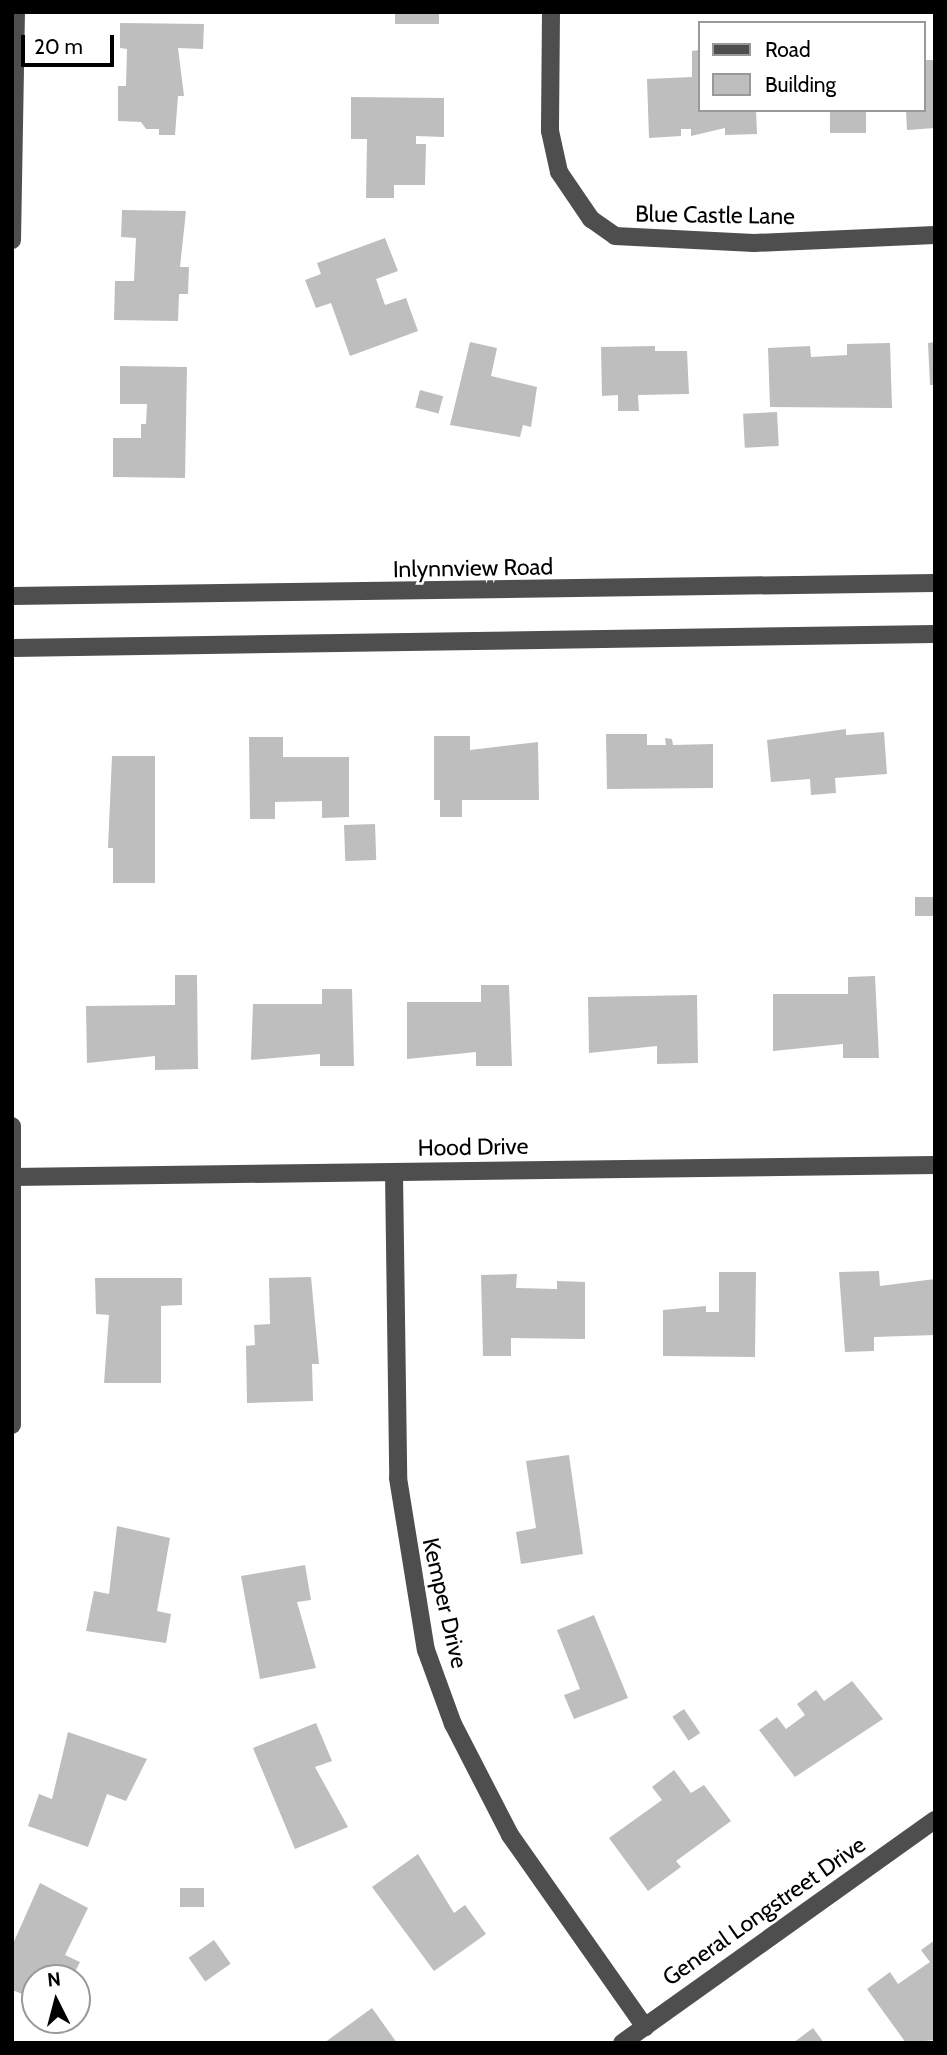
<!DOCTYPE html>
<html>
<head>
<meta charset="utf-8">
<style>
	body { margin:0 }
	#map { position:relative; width:947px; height:2055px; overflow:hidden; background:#fff; font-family:Cabin,sans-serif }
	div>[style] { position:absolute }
	.building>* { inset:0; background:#bebebe; transform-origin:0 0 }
	.minor>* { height:18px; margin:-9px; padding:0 9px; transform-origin:9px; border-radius:9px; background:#4e4e4e }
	span { translate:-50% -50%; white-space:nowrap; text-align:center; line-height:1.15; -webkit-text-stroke:5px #fff; paint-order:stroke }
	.street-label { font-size:23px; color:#000 }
	.frame { position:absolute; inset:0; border:14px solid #000; pointer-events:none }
	.legend { position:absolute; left:698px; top:21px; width:228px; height:91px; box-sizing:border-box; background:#fff; border:2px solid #999; margin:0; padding:9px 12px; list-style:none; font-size:21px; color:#000 }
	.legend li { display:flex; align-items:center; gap:14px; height:35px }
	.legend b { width:35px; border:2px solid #999 }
	.north { position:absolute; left:21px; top:1964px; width:70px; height:70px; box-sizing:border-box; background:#fff; border:2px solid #999; border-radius:50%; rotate:354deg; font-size:19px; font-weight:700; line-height:28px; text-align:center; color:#000 }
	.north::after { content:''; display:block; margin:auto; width:24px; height:32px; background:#000; clip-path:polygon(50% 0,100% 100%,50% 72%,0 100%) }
	.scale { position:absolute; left:21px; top:35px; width:93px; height:32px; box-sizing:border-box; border:4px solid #000; border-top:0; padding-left:9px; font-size:21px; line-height:24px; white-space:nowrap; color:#000; -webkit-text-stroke:5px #fff; paint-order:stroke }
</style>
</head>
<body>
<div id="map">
	<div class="building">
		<div style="left:395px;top:12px;width:44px;height:12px"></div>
		<div style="clip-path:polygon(120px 23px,204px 24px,203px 49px,178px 48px,184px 96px,178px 96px,175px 135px,159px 135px,159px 129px,146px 129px,141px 122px,118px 121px,118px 86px,126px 86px,127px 49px,120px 48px)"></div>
		<div style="clip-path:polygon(700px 50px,700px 110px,756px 110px,757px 134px,725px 135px,725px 128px,691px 136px,691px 129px,681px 129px,681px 136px,649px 138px,647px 79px,692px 77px,692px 51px)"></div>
		<div style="clip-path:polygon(924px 60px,935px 60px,935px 128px,907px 130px,906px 110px,924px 110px)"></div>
		<div style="clip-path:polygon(351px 97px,444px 98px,444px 137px,416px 136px,416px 144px,426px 144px,425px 185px,394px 185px,394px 198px,366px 198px,367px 139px,351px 139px)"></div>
		<div style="left:830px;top:110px;width:36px;height:23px"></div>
		<div style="clip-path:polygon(122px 210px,186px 211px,180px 267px,189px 267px,188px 294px,179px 294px,178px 321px,114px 320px,115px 281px,134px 281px,136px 238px,121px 237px)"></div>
		<div style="clip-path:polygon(385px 238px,398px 271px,376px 279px,385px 305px,406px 298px,418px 331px,350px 356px,331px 303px,316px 308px,305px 280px,321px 274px,317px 263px)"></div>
		<div style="clip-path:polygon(470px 342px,497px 348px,491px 376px,537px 387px,531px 427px,523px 425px,520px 437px,450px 425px)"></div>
		<div style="clip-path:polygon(935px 342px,935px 385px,930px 385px,928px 343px)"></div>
		<div style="clip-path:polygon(890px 343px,892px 408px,770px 407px,768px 348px,810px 346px,811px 357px,847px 355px,847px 344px)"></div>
		<div style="clip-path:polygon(655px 346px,655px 351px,687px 351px,689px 394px,638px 395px,639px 411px,618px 411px,618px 395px,602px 396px,601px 347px)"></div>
		<div style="clip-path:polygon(120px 366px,187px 367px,185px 478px,113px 477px,113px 438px,141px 438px,141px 424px,146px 424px,147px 404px,120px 404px)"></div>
		<div style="left:420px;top:390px;width:24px;height:18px;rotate:15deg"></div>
		<div style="left:777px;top:412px;width:34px;height:34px;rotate:87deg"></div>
		<div style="clip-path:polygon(846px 729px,846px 735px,884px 732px,887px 774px,835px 778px,836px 793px,811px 795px,810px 779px,771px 782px,767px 740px)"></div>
		<div style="clip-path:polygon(606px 734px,647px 734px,647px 745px,666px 745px,665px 738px,672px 739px,673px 745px,713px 744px,713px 788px,607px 789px)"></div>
		<div style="clip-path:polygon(434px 736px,470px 736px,470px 750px,538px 742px,539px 800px,462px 800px,462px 817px,440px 817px,440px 800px,434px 800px)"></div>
		<div style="clip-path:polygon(249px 737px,283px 737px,283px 757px,349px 757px,349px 817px,322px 818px,322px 801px,275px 802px,275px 819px,250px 819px)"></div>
		<div style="clip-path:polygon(112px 756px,155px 756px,155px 883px,113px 883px,113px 848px,108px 848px)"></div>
		<div style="left:375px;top:824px;width:36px;height:31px;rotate:88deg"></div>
		<div style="left:935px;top:897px;width:19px;height:20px;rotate:90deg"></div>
		<div style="clip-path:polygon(175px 975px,197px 975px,198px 1069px,155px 1070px,155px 1056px,87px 1063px,86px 1006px,175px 1005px)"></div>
		<div style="clip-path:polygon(875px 976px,879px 1058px,843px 1058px,843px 1044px,773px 1051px,773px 994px,848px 994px,848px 977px)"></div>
		<div style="clip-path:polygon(481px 985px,509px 985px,512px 1066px,476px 1066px,476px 1052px,407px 1059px,407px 1002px,481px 1002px)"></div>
		<div style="clip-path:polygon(322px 989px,352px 989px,354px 1066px,320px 1066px,320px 1054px,251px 1060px,253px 1004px,322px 1004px)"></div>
		<div style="clip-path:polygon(697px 995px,698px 1063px,657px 1064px,657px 1046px,589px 1053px,588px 997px)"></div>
		<div style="clip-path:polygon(879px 1271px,880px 1286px,935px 1279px,935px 1335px,874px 1337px,874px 1351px,845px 1352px,839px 1272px)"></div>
		<div style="clip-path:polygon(719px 1272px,756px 1272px,755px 1357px,663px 1356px,663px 1310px,706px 1306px,706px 1312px,719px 1312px)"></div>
		<div style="clip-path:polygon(517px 1274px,516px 1288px,557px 1289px,557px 1281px,585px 1282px,585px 1339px,511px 1338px,511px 1356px,483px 1356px,481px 1275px)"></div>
		<div style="clip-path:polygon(311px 1277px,319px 1364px,312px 1364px,313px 1401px,247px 1403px,246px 1346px,255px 1345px,254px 1325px,270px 1324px,269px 1278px)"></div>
		<div style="clip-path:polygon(95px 1278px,182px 1278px,182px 1305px,161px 1306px,161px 1383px,104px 1383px,109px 1315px,96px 1314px)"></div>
		<div style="clip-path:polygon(569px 1455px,583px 1554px,521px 1564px,516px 1532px,536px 1528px,526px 1461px)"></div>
		<div style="clip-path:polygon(117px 1526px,170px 1538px,157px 1611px,171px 1614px,166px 1643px,86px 1631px,94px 1591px,109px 1594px)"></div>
		<div style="clip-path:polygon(305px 1565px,311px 1600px,297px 1602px,316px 1668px,260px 1679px,241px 1576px)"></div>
		<div style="clip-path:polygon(594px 1615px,628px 1698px,574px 1719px,564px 1695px,580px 1689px,557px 1630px)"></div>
		<div style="clip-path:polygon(852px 1681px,883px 1719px,795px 1777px,759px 1730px,777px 1717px,786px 1729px,805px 1715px,797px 1704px,816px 1690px,824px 1701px)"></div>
		<div style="left:684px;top:1709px;width:29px;height:14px;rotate:56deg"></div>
		<div style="clip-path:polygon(316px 1723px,332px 1761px,315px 1767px,348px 1827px,295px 1849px,253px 1748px)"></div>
		<div style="clip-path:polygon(68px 1732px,147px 1759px,126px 1801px,107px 1794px,88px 1847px,28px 1826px,39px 1794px,52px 1799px)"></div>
		<div style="clip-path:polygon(674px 1770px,691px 1793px,704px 1785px,731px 1821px,676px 1861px,681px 1867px,648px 1891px,609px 1838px,662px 1800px,652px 1787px)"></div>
		<div style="clip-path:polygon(418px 1854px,454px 1913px,465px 1905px,486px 1934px,434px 1971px,372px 1887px)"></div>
		<div style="clip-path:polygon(40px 1883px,88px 1908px,65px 1955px,80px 1962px,72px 1978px,35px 1978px,35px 1999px,12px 1990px,12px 1946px)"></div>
		<div style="left:180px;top:1888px;width:24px;height:19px"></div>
		<div style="left:214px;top:1940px;width:29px;height:31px;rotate:55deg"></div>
		<div style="clip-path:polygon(935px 1940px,935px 2040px,906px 2043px,867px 1989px,890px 1972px,898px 1984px,930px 1962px,921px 1950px)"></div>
		<div style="clip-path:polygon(372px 2008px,397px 2043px,324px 2043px)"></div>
		<div style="clip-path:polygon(813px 2028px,824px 2043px,793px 2043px)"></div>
	</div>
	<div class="minor">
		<div style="left:551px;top:12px;width:119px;rotate:90.5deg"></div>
		<div style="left:550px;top:131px;width:42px;rotate:77.6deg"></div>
		<div style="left:559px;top:172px;width:57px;rotate:55.8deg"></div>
		<div style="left:591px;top:219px;width:29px;rotate:35deg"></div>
		<div style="left:615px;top:236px;width:139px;rotate:2.9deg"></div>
		<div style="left:754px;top:243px;width:181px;rotate:-2.5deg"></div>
		<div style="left:12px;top:240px;width:228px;rotate:-89deg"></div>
		<div style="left:12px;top:596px;width:923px;rotate:-0.81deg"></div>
		<div style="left:12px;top:648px;width:923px;rotate:-0.87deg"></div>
		<div style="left:12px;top:1126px;width:299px;rotate:90deg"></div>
		<div style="left:394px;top:1173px;width:305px;rotate:89.2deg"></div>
		<div style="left:398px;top:1478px;width:174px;rotate:80.8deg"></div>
		<div style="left:426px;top:1650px;width:79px;rotate:70deg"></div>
		<div style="left:453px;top:1724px;width:125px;rotate:62.8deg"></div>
		<div style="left:510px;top:1835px;width:235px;rotate:54.9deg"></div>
		<div style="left:12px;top:1177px;width:923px;rotate:-0.74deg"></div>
		<div style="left:622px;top:2043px;width:384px;rotate:-35.5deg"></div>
	</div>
	<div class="street-label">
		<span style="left:715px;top:215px;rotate:1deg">Blue Castle Lane</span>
		<span style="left:473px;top:568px;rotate:-1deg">Inlynnview Road</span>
		<span style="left:473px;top:1147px;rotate:-1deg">Hood Drive</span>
		<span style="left:445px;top:1603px;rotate:77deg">Kemper Drive</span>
		<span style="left:764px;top:1911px;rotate:-35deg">General Longstreet Drive</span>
	</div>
	<div class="frame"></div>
	<ul class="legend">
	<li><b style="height:9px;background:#4e4e4e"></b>Road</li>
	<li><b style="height:19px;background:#bebebe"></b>Building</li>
	</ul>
	<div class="north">N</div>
	<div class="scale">20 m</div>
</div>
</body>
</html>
